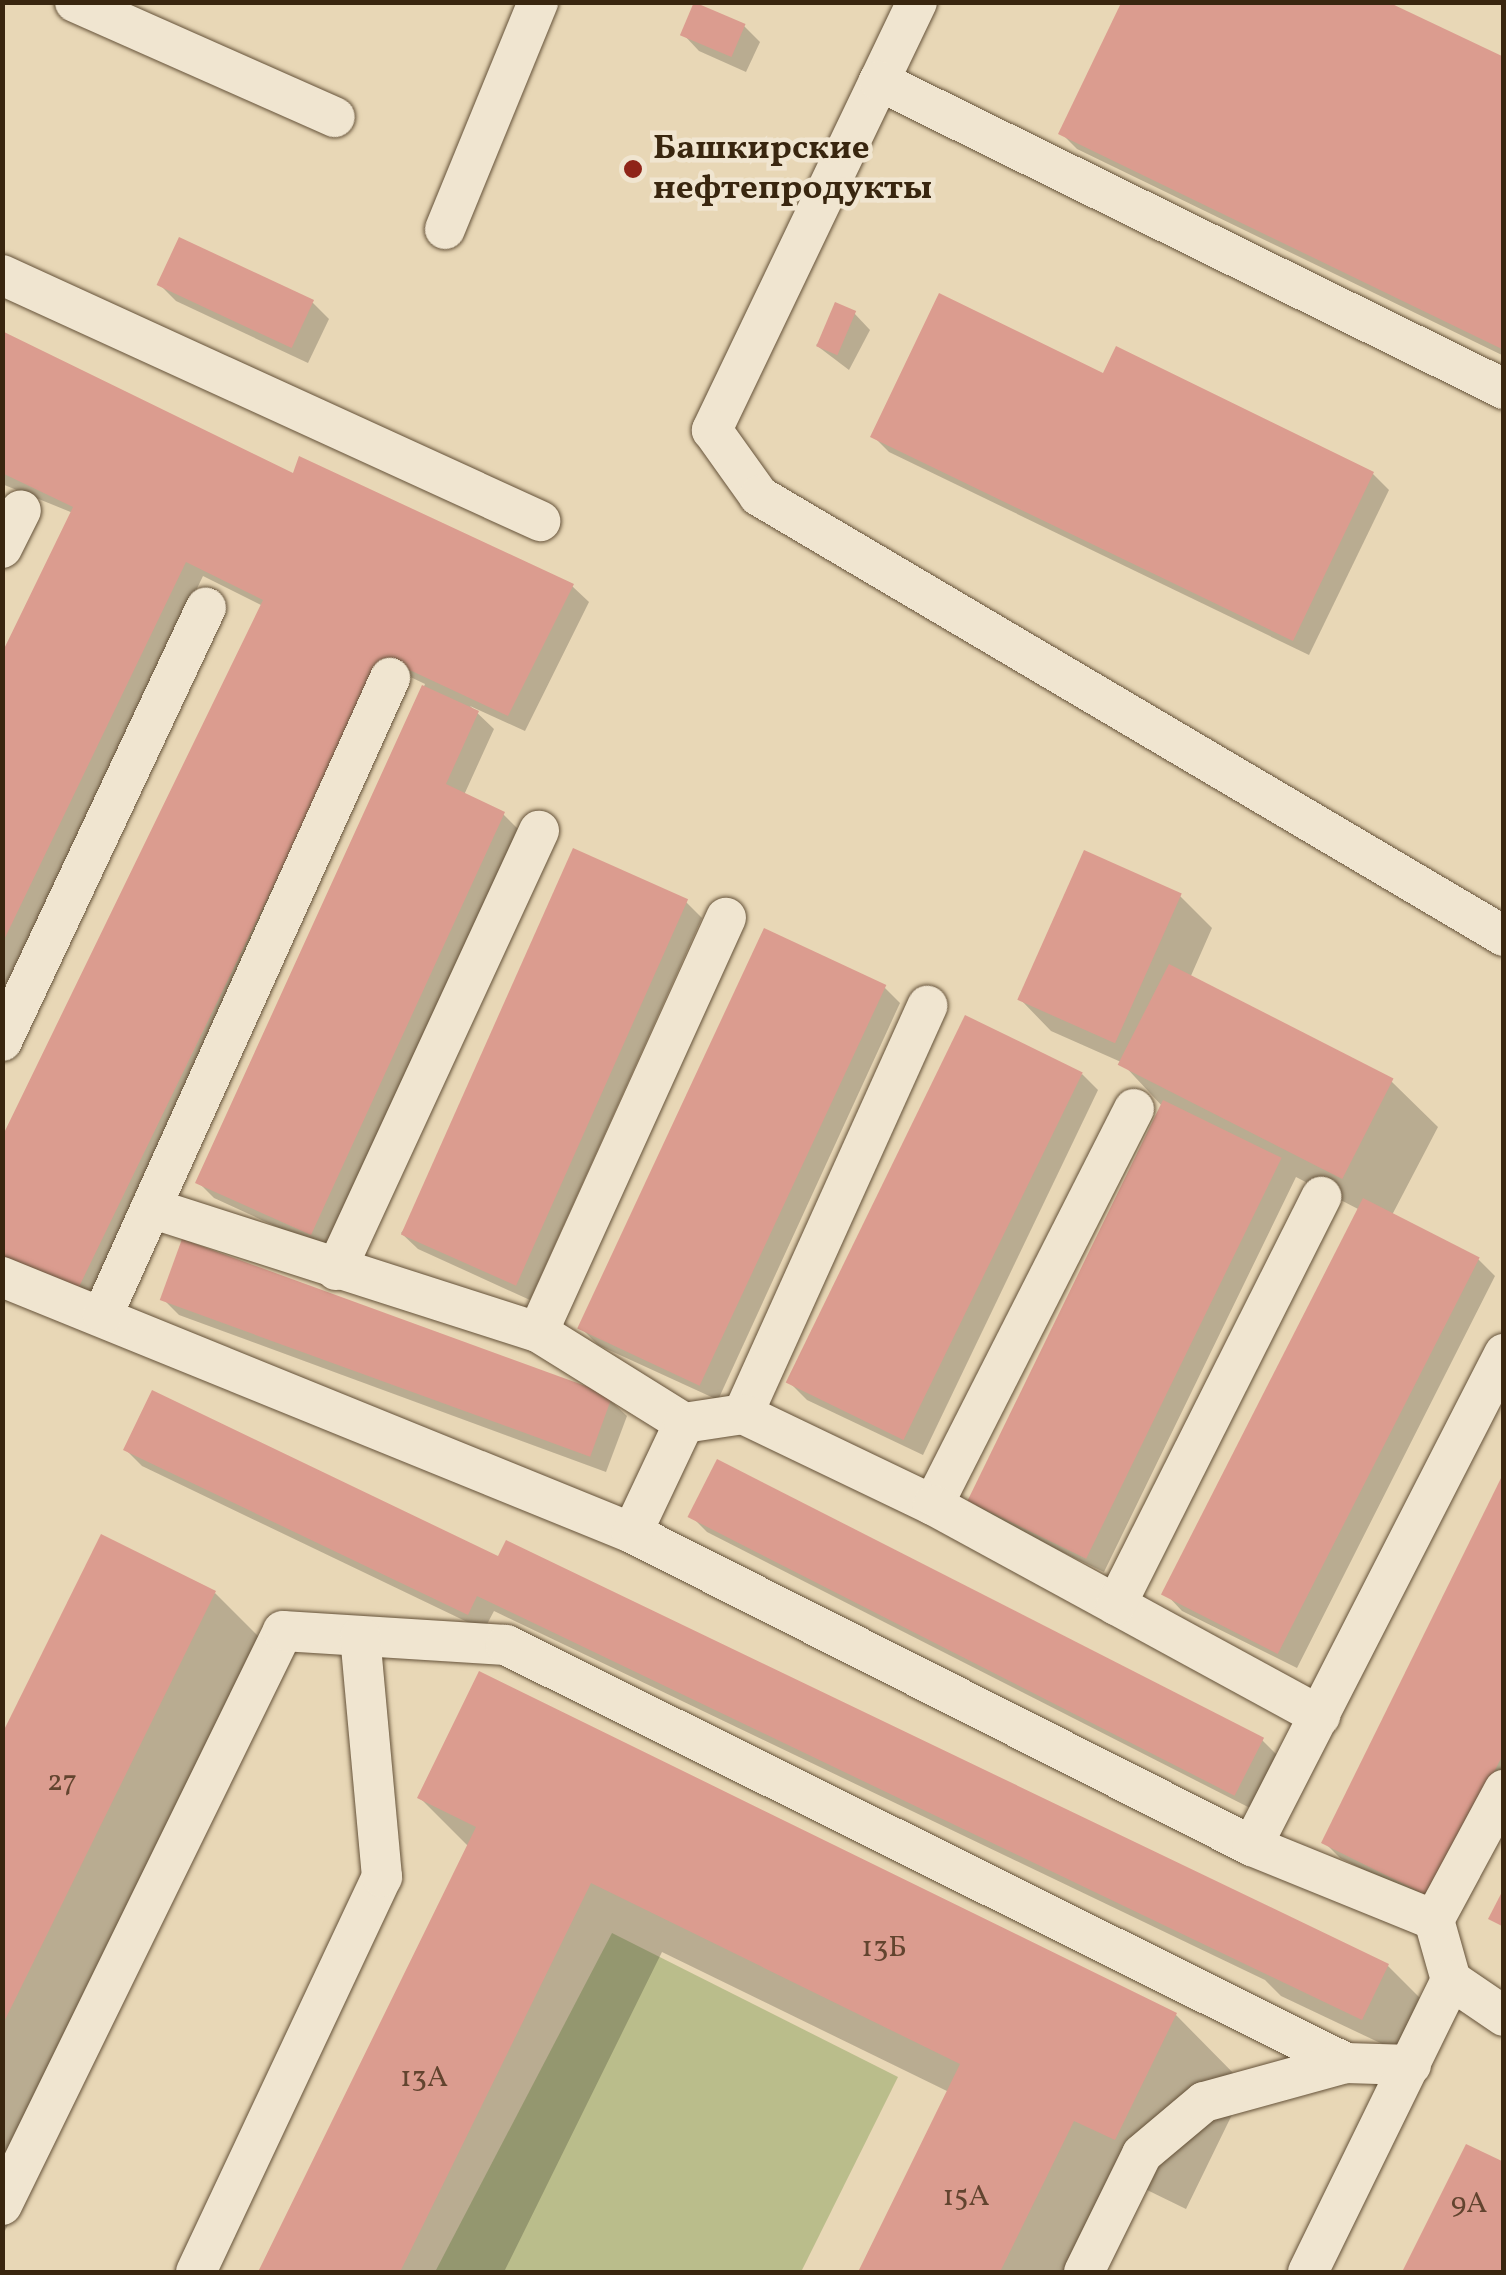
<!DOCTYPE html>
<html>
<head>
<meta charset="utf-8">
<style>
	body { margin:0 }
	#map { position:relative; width:1506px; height:2275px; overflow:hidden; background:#e8d7b6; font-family:Vollkorn,serif }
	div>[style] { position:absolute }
	.green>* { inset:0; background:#babd8b }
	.shadow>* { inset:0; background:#0003 }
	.building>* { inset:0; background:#db9c8f; transform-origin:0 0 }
	.roads { filter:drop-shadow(0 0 2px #655239) drop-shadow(0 0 2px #655239) }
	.service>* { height:40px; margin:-20px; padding:0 20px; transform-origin:20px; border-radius:20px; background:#f0e5d0 }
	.dots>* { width:28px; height:28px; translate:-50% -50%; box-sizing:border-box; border:5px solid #f0e5d0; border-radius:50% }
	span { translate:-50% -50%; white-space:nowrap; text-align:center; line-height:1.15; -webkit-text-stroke:9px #f0e5d0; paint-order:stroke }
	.number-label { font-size:30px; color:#62442f }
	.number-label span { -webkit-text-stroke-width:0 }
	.poi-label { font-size:35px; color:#39260f; font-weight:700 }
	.left { translate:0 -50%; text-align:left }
	.frame { position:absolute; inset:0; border:5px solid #39260f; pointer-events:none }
</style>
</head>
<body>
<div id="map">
	<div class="green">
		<div style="clip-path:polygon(612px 1933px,898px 2077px,801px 2272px,435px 2272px)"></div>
	</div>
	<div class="shadow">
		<div style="clip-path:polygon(1124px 2px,1385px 2px,1504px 60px,1504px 356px,1077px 149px,1061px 133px)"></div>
		<div style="clip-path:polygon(744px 26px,760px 42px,746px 72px,699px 51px,683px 34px)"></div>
		<div style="clip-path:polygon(159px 284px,313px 303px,329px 319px,308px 363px,176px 301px)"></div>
		<div style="clip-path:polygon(854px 313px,870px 330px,849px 370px,816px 345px)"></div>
		<div style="clip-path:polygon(2px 335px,294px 476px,572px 586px,589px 602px,525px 731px,470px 706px,494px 729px,464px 795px,503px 814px,519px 830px,327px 1250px,214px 1198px,198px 1182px,425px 684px,400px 672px,92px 1308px,2px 1255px,263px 606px,203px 576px,2px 993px,2px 658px,73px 513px,2px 484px)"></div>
		<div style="clip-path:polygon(1104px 376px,1373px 474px,1389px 490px,1309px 655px,889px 452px,873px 436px)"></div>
		<div style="clip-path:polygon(1180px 896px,1212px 928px,1190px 978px,1392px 1082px,1438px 1127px,1392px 1215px,1479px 1260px,1495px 1276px,1297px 1668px,1182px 1611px,1166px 1594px,1360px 1210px,1296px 1177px,1104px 1572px,987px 1516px,971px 1500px,1163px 1107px,1121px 1062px,1051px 1031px,1019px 998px)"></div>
		<div style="clip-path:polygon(686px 902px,702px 918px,530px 1300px,418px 1249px,401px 1233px)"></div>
		<div style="clip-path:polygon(884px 987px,900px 1003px,718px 1400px,598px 1345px,582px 1329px)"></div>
		<div style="clip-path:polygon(1082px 1074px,1098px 1090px,923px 1455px,807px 1400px,791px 1384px)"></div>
		<div style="clip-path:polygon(163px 1299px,610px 1400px,627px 1416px,606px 1472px,179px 1315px)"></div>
		<div style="clip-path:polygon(126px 1450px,499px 1559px,1388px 1966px,1420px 1998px,1395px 2050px,1281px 1996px,1265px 1980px,494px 1611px,484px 1630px,142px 1466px)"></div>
		<div style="clip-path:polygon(1504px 1478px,1504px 1800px,1448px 1912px,1340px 1858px,1324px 1842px)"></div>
		<div style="clip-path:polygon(691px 1516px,1262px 1740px,1278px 1756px,1252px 1809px,707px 1532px)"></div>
		<div style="clip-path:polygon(215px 1593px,285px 1663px,2px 2237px,2px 1739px)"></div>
		<div style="clip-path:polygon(480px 1675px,1176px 2015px,1246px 2086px,1186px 2209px,1145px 2189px,1104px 2272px,861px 2272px,949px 2092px,662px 1952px,504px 2272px,260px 2272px,469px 1847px,420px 1798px)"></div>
	</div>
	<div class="building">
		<div style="left:694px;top:2px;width:56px;height:36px;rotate:23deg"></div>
		<div style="clip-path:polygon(1121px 3px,1390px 3px,1504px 57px,1504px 350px,1058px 134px)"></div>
		<div style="left:179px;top:237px;width:149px;height:53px;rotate:25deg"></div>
		<div style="clip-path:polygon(939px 293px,1103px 373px,1116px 346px,1374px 472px,1293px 641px,870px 437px)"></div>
		<div style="left:835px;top:302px;width:23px;height:48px;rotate:23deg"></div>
		<div style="clip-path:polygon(2px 331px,293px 473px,299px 456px,574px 584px,508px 716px,384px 658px,76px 1293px,2px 1257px,2px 1137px,263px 600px,186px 562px,2px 944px,2px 653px,73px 507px,2px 473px)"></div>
		<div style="clip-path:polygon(422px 685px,479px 711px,446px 784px,505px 812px,311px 1235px,195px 1183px)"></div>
		<div style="left:573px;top:848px;width:126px;height:423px;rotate:24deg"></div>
		<div style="left:1084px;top:850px;width:107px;height:164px;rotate:24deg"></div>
		<div style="left:764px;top:928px;width:135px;height:442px;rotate:25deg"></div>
		<div style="left:1169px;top:964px;width:252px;height:113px;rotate:27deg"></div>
		<div style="left:965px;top:1015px;width:131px;height:409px;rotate:26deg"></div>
		<div style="left:1163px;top:1100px;width:132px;height:446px;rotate:26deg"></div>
		<div style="left:1363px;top:1198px;width:131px;height:445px;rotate:27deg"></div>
		<div style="left:182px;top:1239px;width:458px;height:65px;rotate:20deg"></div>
		<div style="clip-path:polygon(152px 1390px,498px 1556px,506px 1540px,1389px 1964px,1362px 2020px,477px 1596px,468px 1615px,123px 1450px)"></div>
		<div style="left:717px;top:1459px;width:614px;height:65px;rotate:27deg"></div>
		<div style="clip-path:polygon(1504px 1472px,1504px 1752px,1432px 1898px,1321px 1843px)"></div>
		<div style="clip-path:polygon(101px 1534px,216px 1591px,2px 2026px,2px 1734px)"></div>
		<div style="clip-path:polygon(479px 1671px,1177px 2013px,1115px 2140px,1074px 2121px,1000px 2272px,858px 2272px,960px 2064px,591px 1883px,400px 2272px,258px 2272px,476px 1827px,417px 1798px)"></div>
		<div style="clip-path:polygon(1504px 1888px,1504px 1927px,1488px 1919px)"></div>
		<div style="clip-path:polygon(1466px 2144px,1504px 2162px,1504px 2272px,1402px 2272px)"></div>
	</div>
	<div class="roads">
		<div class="service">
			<div style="left:75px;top:2px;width:284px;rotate:23.9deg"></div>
			<div style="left:917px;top:2px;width:475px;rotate:115.6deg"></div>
			<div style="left:712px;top:430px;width:81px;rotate:54.5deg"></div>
			<div style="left:759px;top:496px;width:865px;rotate:30.57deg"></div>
			<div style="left:879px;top:81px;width:697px;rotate:26.23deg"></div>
			<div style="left:445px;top:229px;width:245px;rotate:-67.7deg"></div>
			<div style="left:2px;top:275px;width:592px;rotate:24.57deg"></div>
			<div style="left:2px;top:548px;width:42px;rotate:-63.4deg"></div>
			<div style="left:2px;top:1041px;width:479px;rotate:-64.8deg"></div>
			<div style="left:151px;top:1208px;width:406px;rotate:17.8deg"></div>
			<div style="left:538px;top:1332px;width:455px;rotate:-65.6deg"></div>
			<div style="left:336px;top:1270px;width:484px;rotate:-65.2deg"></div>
			<div style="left:2px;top:1277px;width:680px;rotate:22.11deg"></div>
			<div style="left:632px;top:1533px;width:695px;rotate:26.79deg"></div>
			<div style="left:1252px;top:1846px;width:196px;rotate:22.1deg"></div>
			<div style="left:1434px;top:1920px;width:62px;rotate:74.2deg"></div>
			<div style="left:103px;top:1314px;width:698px;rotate:-65.71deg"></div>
			<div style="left:538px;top:1332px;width:172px;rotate:31.9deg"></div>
			<div style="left:743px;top:1414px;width:448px;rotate:-65.7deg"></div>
			<div style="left:933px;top:1505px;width:444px;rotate:-63.1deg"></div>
			<div style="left:632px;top:1533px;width:122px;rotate:-64.7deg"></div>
			<div style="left:684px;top:1423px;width:60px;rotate:-8.7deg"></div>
			<div style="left:743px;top:1414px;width:211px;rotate:25.6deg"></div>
			<div style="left:933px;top:1505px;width:441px;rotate:28.6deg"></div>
			<div style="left:1116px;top:1605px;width:457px;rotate:-63.3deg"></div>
			<div style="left:1252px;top:1846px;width:553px;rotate:-62.88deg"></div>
			<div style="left:1434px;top:1920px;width:148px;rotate:-61.7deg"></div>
			<div style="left:2px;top:2205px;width:639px;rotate:-63.92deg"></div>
			<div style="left:283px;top:1631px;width:223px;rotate:3.6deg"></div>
			<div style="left:506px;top:1645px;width:938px;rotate:26.46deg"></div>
			<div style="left:196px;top:2272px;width:437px;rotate:-64.8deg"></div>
			<div style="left:382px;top:1877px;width:241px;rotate:-95.2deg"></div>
			<div style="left:1084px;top:2272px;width:131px;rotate:-63.8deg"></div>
			<div style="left:1142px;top:2154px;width:81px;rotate:-40deg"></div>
			<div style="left:1204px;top:2102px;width:147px;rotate:-15.4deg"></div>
			<div style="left:1346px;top:2063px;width:65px;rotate:1.8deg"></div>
			<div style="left:1308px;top:2272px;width:325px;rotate:-63.9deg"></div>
			<div style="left:1451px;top:1980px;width:64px;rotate:34.2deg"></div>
		</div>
	</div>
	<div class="dots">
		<div style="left:633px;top:169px;background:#8f2418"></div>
	</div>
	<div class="number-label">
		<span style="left:62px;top:1782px">27</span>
		<span style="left:884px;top:1948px">13Б</span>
		<span style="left:424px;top:2078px">13А</span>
		<span style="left:966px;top:2197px">15А</span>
		<span style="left:1469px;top:2204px">9А</span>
	</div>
	<div class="poi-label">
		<span class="left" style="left:653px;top:169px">Башкирские<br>нефтепродукты</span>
	</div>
	<div class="frame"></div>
</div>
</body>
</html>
